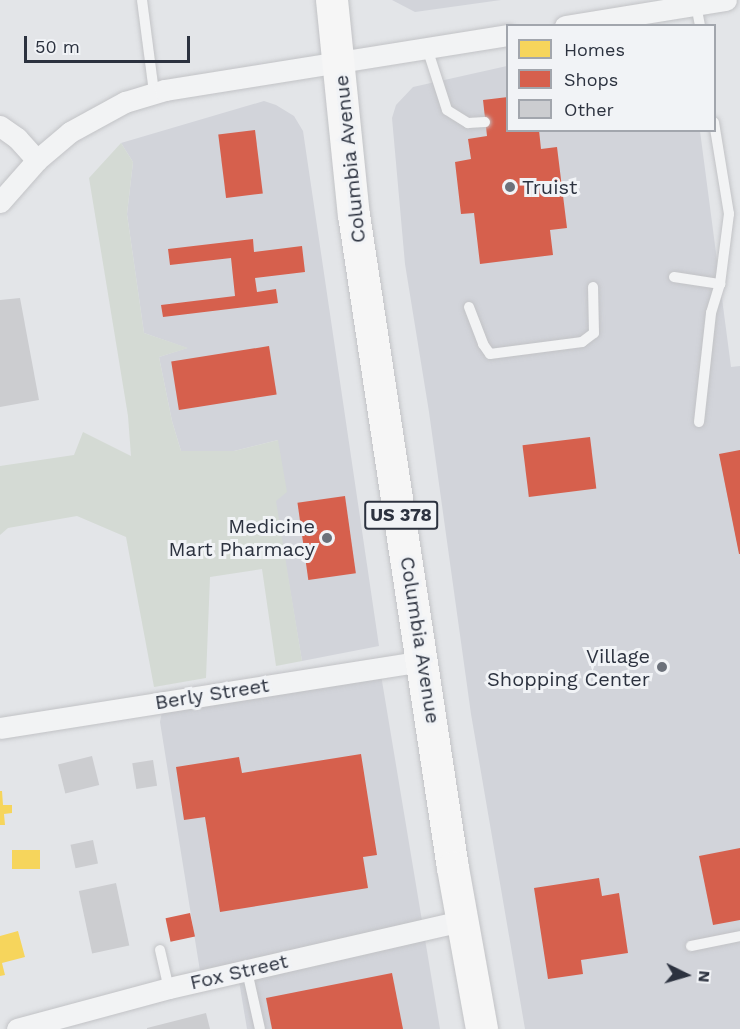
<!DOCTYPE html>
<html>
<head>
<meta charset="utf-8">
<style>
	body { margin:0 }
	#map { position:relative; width:740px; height:1029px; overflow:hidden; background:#e3e5e8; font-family:"Work Sans",sans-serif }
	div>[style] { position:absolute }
	.built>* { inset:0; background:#d2d4da }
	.green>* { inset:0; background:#d4dad4 }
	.homes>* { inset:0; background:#f6d55c; transform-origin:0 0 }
	.shops>* { inset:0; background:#d6604d; transform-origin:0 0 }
	.building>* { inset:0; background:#cccdd0; transform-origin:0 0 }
	.roads { filter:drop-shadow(0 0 2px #c2c3c6) drop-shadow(0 0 2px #c2c3c6) }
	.lane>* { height:10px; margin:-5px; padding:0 5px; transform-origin:5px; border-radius:5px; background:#f2f3f4 }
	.street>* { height:21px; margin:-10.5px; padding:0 10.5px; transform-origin:10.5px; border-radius:10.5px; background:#f2f3f4 }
	.primary>* { height:32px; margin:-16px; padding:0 16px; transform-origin:16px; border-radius:16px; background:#f6f6f6 }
	.dots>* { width:16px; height:16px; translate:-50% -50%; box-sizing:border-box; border:3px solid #f1f3f6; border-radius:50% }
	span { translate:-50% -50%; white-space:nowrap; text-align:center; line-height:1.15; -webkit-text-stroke:6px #f1f3f6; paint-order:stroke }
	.shield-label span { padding:2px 4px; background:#f1f3f6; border:2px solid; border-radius:4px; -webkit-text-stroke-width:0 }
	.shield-label { font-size:18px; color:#2c323f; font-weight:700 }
	.street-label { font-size:20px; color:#2c323f }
	.poi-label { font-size:20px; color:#2c323f }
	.left { translate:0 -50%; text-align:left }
	.right { translate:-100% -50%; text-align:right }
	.legend { position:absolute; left:506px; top:24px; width:210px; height:108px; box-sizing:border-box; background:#f1f3f6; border:2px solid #a2a6ad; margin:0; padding:8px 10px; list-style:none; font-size:18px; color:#2c323f }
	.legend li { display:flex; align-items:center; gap:12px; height:30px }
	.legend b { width:30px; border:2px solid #a2a6ad }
	.north { position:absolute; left:656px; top:945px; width:60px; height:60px; -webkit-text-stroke:4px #f1f3f6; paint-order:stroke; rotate:95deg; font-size:16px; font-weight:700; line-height:24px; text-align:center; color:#2c323f }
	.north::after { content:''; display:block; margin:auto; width:21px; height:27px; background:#2c323f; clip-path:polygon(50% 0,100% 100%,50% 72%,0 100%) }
	.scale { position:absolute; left:24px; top:36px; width:166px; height:27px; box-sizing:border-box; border:3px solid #2c323f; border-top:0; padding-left:8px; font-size:18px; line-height:21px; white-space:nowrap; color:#2c323f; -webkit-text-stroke:4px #f1f3f6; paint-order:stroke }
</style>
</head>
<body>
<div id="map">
	<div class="built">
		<div style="clip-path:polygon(392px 0,501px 0,415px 12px)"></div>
		<div style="clip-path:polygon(507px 66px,508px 130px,700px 131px,731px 367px,740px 366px,740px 1029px,525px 1029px,471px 714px,429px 412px,405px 264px,392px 118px,396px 105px,413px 87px)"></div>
		<div style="clip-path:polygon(264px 101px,276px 105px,294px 116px,303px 131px,379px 646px,302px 661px,275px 501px,278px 440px,234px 451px,181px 451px,172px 421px,159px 357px,187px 348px,144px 333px,127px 214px,133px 162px,121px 143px)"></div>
		<div style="clip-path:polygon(381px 675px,440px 1029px,247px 1029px,236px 963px,200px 971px,160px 722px,162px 712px)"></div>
	</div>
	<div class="green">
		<div style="clip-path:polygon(121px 143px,133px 162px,127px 214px,144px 333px,188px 348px,159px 357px,172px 421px,181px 451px,234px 451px,278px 440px,287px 492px,276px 501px,302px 661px,276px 666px,262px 569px,210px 577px,206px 678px,154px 687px,126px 537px,77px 516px,8px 528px,0 535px,0 466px,74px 455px,83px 432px,131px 456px,128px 416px,89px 178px)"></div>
	</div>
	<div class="homes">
		<div style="clip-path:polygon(0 791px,2px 791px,3px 805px,12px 805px,12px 813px,4px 814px,5px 825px,0 825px)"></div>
		<div style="left:12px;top:850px;width:28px;height:19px"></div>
		<div style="clip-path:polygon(18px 931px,25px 957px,2px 963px,5px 975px,0 976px,0 936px)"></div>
	</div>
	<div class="shops">
		<div style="clip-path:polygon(508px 97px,508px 130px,539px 130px,541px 149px,557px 147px,567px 228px,550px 230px,553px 255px,480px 264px,474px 213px,461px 214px,455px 162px,471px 159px,468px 139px,487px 136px,483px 100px)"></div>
		<div style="left:255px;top:130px;width:64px;height:37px;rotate:83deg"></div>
		<div style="clip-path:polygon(253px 239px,254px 252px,302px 246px,305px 272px,255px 278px,257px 292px,276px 289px,278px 303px,163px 317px,161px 305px,235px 296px,231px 258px,170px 265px,168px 249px)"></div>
		<div style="left:269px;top:346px;width:49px;height:99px;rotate:81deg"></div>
		<div style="left:590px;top:437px;width:52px;height:68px;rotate:83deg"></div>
		<div style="clip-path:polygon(740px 450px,740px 554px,739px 554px,719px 454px)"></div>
		<div style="left:345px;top:496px;width:78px;height:48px;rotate:82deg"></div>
		<div style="clip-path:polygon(361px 754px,377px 855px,363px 857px,368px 888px,220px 912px,205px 817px,184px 820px,176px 767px,239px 757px,242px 773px)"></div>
		<div style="clip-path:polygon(740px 848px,740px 920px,713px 925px,699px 856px)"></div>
		<div style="clip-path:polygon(599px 878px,602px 896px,619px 893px,628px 953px,581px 960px,583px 974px,548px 979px,534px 888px)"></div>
		<div style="left:190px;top:913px;width:24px;height:25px;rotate:78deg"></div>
		<div style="clip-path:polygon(392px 973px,403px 1029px,272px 1029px,266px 998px)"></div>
	</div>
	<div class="building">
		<div style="clip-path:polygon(20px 298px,39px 400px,0 407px,0 300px)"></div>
		<div style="left:92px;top:756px;width:30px;height:35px;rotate:76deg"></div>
		<div style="left:153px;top:760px;width:26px;height:21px;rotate:81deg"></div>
		<div style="left:93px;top:840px;width:24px;height:23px;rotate:78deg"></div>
		<div style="left:116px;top:883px;width:64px;height:38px;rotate:78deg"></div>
		<div style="clip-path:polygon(206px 1013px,210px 1029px,147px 1029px,147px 1028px)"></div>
	</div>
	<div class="roads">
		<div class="lane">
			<div style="left:142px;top:0;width:94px;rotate:82.6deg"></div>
			<div style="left:696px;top:5px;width:21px;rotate:79deg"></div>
			<div style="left:427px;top:48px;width:65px;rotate:72.1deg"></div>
			<div style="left:447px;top:110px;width:25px;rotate:32deg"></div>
			<div style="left:468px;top:123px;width:17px;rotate:-3deg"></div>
			<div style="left:674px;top:277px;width:47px;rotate:8.7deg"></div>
			<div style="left:469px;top:307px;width:40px;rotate:69deg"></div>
			<div style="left:483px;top:344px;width:12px;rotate:55deg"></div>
			<div style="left:490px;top:354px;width:93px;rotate:-7.4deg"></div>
			<div style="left:582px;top:342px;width:15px;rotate:-37deg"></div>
			<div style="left:594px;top:333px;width:46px;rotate:-91.2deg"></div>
			<div style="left:699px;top:422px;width:110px;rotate:-83.7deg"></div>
			<div style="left:711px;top:313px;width:30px;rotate:-73deg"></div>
			<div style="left:720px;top:284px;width:71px;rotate:-82.7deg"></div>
			<div style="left:729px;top:214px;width:93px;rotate:-99.3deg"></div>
			<div style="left:691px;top:946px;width:50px;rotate:-11.5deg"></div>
			<div style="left:160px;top:950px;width:39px;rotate:77deg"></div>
			<div style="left:247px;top:971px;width:59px;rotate:77.4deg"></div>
		</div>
		<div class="street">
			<div style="left:565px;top:26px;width:163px;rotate:-9.2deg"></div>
			<div style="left:0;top:126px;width:21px;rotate:35deg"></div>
			<div style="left:17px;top:138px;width:30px;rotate:48deg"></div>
			<div style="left:0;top:202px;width:56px;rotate:-48.6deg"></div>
			<div style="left:37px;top:160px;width:43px;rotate:-40.3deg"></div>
			<div style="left:70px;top:132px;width:63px;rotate:-28.6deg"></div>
			<div style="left:125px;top:102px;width:42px;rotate:-16.7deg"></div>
			<div style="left:165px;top:90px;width:347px;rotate:-9.1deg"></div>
			<div style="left:0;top:728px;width:429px;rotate:-9deg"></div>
			<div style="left:17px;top:1029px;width:157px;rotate:-15.1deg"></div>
			<div style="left:169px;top:988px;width:301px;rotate:-12.9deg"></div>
		</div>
		<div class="primary">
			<div style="left:332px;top:0;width:216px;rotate:84.2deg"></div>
			<div style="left:354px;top:215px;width:660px;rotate:81.38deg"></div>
			<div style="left:453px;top:868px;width:164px;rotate:79.8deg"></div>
		</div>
	</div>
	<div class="dots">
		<div style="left:510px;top:187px;background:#6c717a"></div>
		<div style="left:327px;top:538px;background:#6c717a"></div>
		<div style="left:662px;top:667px;background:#6c717a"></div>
	</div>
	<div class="shield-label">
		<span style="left:401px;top:515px">US 378</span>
	</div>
	<div class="street-label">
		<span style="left:350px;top:159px;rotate:-96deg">Columbia Avenue</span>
		<span style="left:420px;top:640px;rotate:81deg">Columbia Avenue</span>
		<span style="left:212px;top:694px;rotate:-9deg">Berly Street</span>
		<span style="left:239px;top:972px;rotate:-13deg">Fox Street</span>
	</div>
	<div class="poi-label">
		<span class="left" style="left:522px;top:187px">Truist</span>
		<span class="right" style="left:315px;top:538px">Medicine<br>Mart Pharmacy</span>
		<span class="right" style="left:650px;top:668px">Village<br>Shopping Center</span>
	</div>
	<ul class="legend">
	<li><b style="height:16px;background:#f6d55c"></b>Homes</li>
	<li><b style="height:16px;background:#d6604d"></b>Shops</li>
	<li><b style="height:16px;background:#cccdd0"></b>Other</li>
	</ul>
	<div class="north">N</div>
	<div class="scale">50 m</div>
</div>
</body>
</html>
